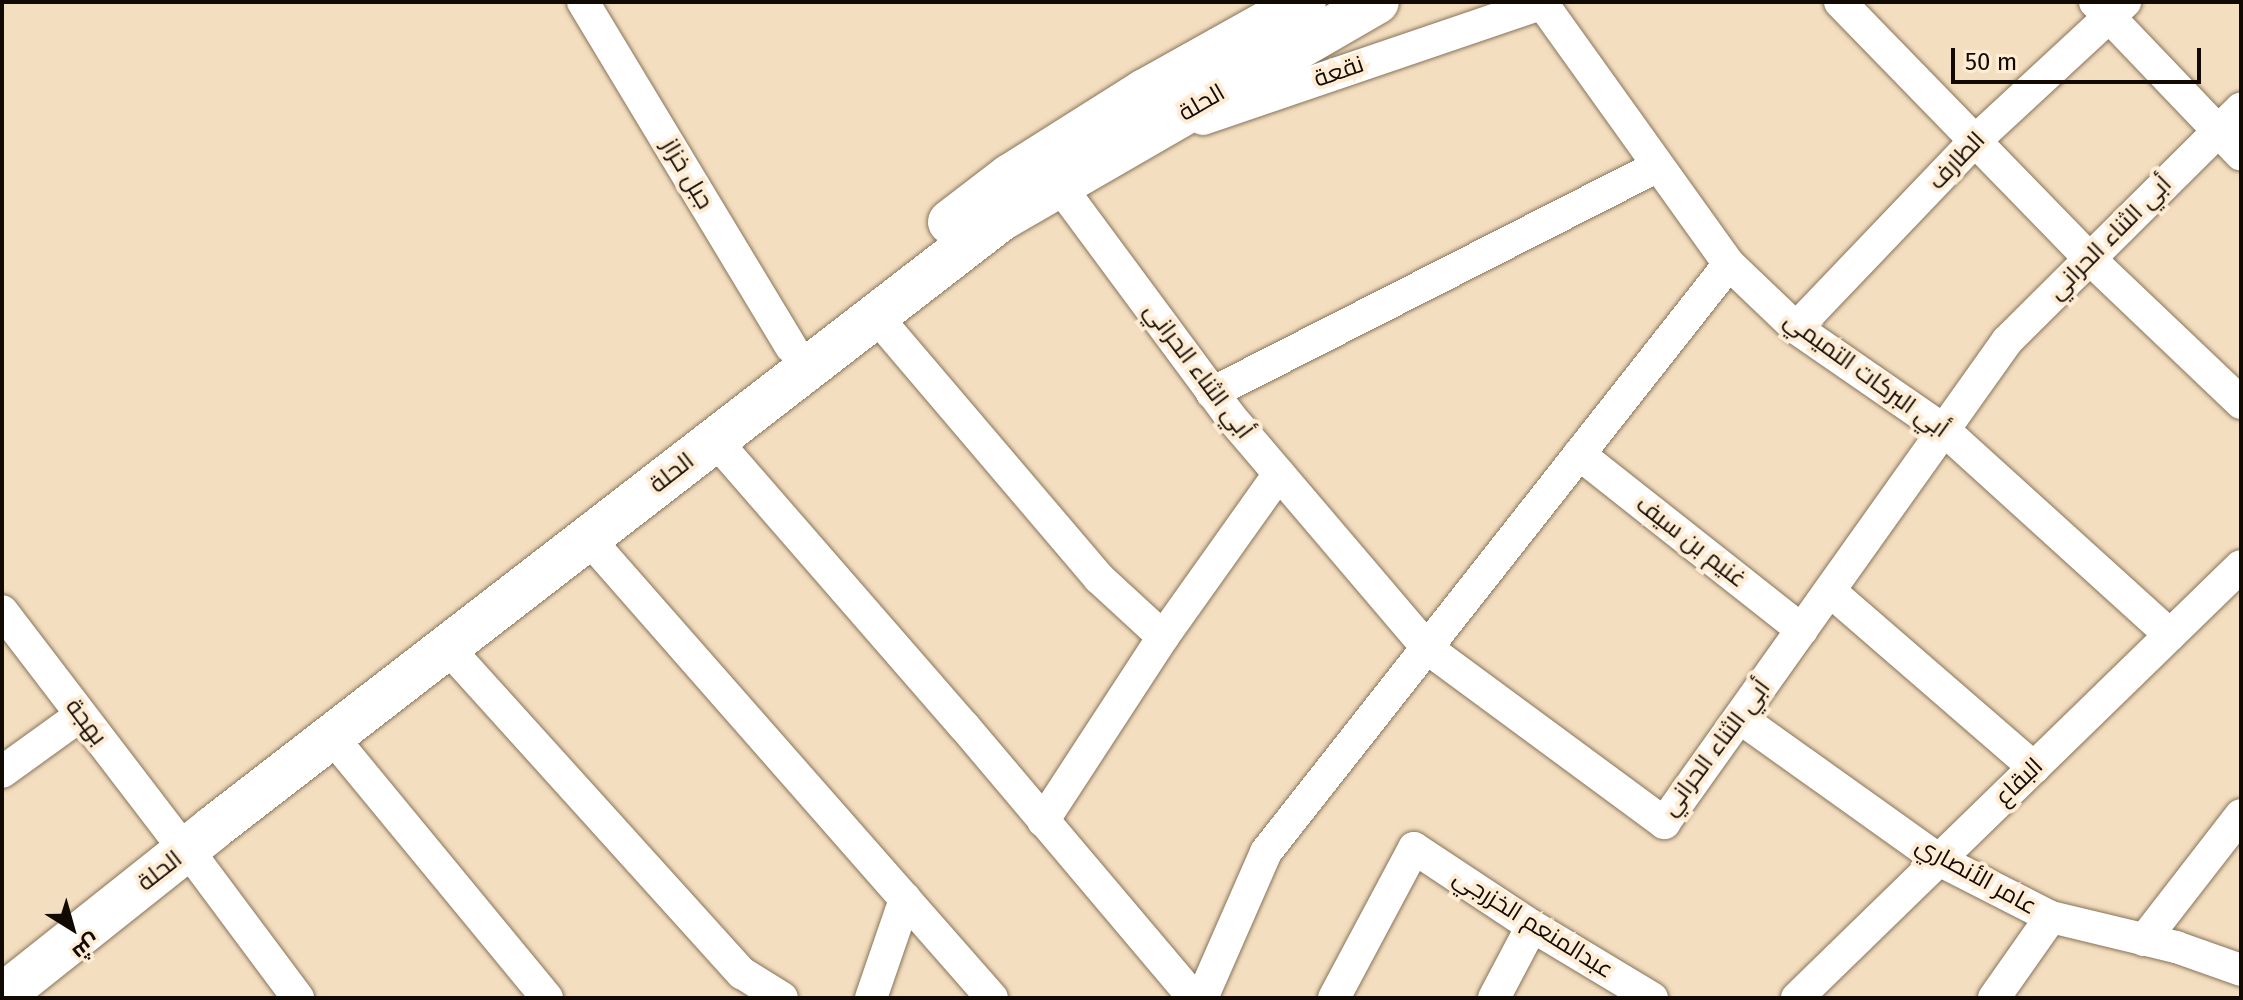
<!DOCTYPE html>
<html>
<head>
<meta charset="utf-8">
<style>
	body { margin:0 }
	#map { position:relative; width:2243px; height:1000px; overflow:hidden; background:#f4dec0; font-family:"Fira Sans",Cairo,sans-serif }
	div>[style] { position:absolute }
	.roads { filter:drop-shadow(0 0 2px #887459) drop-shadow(0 0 2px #887459) }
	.minor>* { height:32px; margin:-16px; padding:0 16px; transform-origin:16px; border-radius:16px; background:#fff }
	.secondary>* { height:44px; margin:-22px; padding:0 22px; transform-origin:22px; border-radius:22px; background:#fff }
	span { translate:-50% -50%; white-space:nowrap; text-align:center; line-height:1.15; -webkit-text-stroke:8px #feecd4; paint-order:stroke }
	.street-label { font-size:24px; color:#110a02 }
	.frame { position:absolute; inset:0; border:4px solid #110a02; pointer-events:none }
	.north { position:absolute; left:32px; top:888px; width:80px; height:80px; -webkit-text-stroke:6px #feecd4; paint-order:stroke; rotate:143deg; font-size:22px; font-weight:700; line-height:32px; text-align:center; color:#110a02 }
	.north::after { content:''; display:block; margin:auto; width:28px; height:36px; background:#110a02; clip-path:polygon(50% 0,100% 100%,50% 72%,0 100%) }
	.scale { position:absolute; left:1951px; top:48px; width:250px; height:36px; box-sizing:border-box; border:4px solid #110a02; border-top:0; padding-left:10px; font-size:24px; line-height:28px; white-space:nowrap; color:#110a02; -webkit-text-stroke:6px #feecd4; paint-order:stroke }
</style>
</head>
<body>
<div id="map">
	<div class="roads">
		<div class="minor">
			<div style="left:583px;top:2px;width:403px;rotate:58.9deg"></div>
			<div style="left:1840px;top:2px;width:359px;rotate:45.8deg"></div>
			<div style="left:2090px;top:259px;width:209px;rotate:43.6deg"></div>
			<div style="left:2095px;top:2px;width:211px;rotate:46.3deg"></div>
			<div style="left:1542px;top:3px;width:321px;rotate:54.4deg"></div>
			<div style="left:1729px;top:264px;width:93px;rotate:43.7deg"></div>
			<div style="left:1796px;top:328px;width:180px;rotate:34.6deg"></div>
			<div style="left:1944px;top:430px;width:305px;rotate:42.2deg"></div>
			<div style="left:1203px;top:119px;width:362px;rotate:-18.8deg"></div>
			<div style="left:1059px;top:185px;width:286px;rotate:53.5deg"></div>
			<div style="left:1229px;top:415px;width:306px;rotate:49.6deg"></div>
			<div style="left:1427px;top:648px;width:295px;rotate:36.4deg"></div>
			<div style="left:1664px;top:823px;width:592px;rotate:-54.56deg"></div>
			<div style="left:2007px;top:341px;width:330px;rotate:-44.8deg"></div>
			<div style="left:876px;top:316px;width:344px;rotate:49.6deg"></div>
			<div style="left:1099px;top:578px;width:87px;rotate:42.7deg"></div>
			<div style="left:1796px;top:328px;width:259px;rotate:-46.3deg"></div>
			<div style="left:1975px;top:141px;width:205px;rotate:-42.8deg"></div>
			<div style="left:1212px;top:393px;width:500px;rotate:-26.97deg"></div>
			<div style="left:715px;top:440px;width:379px;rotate:49deg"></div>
			<div style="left:964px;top:726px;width:356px;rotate:49.8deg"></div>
			<div style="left:1579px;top:454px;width:284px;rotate:38.3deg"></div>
			<div style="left:588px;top:538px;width:612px;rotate:48.71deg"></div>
			<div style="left:1830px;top:591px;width:270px;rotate:40.9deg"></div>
			<div style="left:2px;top:611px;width:278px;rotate:52.6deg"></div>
			<div style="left:447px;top:647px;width:440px;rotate:47.9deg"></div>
			<div style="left:742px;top:973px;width:47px;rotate:32deg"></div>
			<div style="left:1740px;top:718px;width:244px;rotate:35.5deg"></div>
			<div style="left:1939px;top:860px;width:126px;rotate:27deg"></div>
			<div style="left:2051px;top:917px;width:129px;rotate:13.5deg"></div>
			<div style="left:2176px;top:947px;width:69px;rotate:19.5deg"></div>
			<div style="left:332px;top:737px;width:338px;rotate:50.5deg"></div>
			<div style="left:2px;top:772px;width:97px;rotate:-35.8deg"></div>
			<div style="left:1043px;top:821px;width:220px;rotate:-56.9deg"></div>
			<div style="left:1163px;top:637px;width:200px;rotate:-54.6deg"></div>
			<div style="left:187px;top:849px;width:186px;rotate:53.3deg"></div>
			<div style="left:2144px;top:940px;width:158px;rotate:-52.2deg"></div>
			<div style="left:871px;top:998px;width:105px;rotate:-71deg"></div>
			<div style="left:1202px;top:998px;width:159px;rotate:-66.3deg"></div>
			<div style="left:1266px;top:852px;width:748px;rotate:-51.78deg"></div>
			<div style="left:1334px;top:998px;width:170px;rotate:-61.9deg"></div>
			<div style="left:1414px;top:848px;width:141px;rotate:33.5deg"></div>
			<div style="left:1532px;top:926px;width:140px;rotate:31deg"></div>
			<div style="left:1494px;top:998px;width:81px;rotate:-62.2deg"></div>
			<div style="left:1797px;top:998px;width:619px;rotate:-44.22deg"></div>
			<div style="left:1994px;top:998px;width:99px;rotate:-54.9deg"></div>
		</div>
		<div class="secondary">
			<div style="left:950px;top:222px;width:76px;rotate:-37.5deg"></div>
			<div style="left:1010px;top:176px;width:160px;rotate:-32.2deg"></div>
			<div style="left:1145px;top:91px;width:182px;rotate:-29.2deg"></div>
			<div style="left:2px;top:996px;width:270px;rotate:-38.5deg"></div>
			<div style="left:213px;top:828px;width:996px;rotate:-37.7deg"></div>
			<div style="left:1001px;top:219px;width:434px;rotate:-30deg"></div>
		</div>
	</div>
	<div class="street-label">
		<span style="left:1339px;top:72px;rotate:-19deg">نقعة</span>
		<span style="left:1202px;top:103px;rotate:-30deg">الحلة</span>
		<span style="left:1957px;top:161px;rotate:-46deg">الطارف</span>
		<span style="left:687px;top:174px;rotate:59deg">جبل خزاز</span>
		<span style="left:2110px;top:238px;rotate:-45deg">أبي الثناء الحراني</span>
		<span style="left:1198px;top:371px;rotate:53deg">أبي الثناء الحراني</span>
		<span style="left:1866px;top:375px;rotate:36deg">أبي البركات التميمي</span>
		<span style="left:672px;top:473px;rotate:-38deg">الحلة</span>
		<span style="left:1691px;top:542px;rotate:38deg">غنيم بن سيف</span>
		<span style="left:86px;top:722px;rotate:53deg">بهجة</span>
		<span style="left:1716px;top:748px;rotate:-53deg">أبي الثناء الحراني</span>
		<span style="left:2019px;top:782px;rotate:-44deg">البقاع</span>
		<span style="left:160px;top:871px;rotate:-38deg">الحلة</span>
		<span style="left:1976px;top:876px;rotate:29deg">عامر الأنصاري</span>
		<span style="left:1533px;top:924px;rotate:32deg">عبدالمنعم الخزرجي</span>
	</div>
	<div class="frame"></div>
	<div class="north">ش</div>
	<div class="scale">50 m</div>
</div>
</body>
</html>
